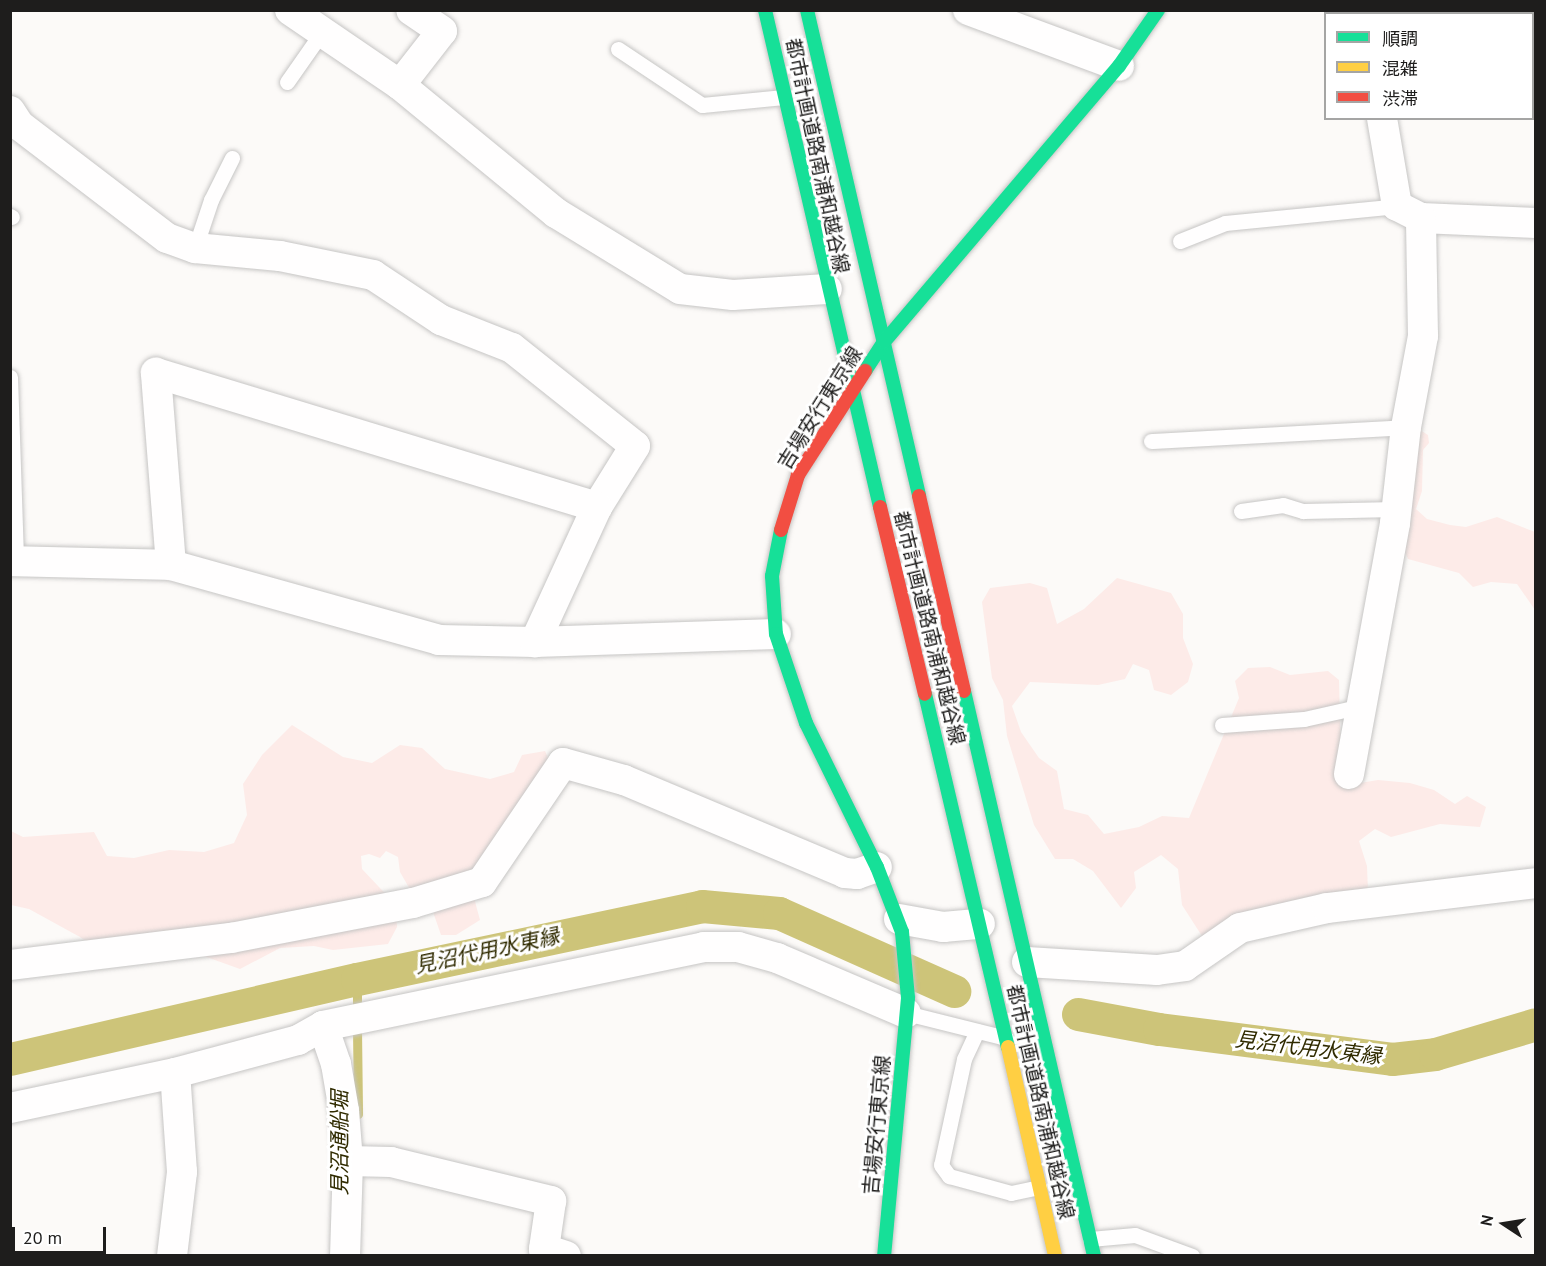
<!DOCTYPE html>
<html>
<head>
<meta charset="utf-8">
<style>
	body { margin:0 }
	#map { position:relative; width:1546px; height:1266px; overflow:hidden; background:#fcfaf8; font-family:"PT Sans","Noto Sans JP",sans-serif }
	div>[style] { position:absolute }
	.green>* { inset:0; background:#fdebe8 }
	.stream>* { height:9px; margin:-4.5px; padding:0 4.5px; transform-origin:4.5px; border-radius:4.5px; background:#cdc479 }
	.canal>* { height:33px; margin:-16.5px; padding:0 16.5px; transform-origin:16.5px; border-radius:16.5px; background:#cdc479 }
	.roads { filter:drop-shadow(0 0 2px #c6c5c4) drop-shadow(0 0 2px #c6c5c4) }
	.lane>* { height:15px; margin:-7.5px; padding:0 7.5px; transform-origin:7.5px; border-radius:7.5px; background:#fffefe }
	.street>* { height:30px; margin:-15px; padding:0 15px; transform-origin:15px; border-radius:15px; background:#fffefe }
	.fast>* { height:14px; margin:-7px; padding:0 7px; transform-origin:7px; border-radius:7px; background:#16e098 }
	.slow>* { height:14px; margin:-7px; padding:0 7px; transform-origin:7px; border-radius:7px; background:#ffcf43 }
	.jam>* { height:14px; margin:-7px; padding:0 7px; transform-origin:7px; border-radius:7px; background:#f24e42 }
	span { translate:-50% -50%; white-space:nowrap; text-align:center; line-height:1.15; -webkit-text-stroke:6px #fff; paint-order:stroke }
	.street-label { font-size:20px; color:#1e1d1c }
	.water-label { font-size:21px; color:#302b00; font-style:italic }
	.frame { position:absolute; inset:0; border:12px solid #1e1d1c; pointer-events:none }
	.legend { position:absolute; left:1324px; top:12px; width:210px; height:108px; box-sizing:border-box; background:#fff; border:2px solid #a5a5a4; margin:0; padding:8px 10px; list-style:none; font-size:18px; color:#1e1d1c }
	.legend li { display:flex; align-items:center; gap:12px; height:30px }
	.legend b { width:30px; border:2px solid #a5a5a4 }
	.north { position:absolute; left:1474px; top:1194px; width:60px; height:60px; -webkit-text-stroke:4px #fff; paint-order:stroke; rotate:282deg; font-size:16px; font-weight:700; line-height:24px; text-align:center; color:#1e1d1c }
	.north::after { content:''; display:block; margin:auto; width:21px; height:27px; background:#1e1d1c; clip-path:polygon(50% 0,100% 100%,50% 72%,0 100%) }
	.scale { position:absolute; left:12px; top:1227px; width:94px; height:27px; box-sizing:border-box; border:3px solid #1e1d1c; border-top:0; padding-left:8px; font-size:18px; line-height:21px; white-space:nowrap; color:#1e1d1c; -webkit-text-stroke:4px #fff; paint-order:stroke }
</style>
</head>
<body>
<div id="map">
	<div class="green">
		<div style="clip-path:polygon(1420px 430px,1428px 435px,1429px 443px,1423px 450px,1422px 491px,1416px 509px,1427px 519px,1450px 525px,1466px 527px,1497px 517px,1535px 532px,1535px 610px,1517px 584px,1491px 582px,1473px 587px,1459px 573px,1408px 559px,1401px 543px)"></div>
		<div style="clip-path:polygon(1117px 578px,1171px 593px,1183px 614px,1183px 638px,1193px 664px,1188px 682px,1171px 695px,1154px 690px,1149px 670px,1133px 664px,1125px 679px,1098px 685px,1030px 682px,1012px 706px,1021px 732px,1039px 758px,1057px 771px,1064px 809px,1088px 815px,1104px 834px,1139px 827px,1162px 816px,1189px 818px,1239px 698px,1235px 681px,1248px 668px,1270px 667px,1290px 675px,1328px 671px,1339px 680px,1341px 758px,1354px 784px,1378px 780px,1410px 783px,1434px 790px,1455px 804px,1467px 796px,1486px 807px,1480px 827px,1440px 824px,1391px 837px,1375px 829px,1359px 841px,1367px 866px,1368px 892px,1226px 924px,1202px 936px,1182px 905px,1178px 869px,1161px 855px,1134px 872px,1136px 888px,1121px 908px,1093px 871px,1073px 859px,1055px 859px,1034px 825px,1007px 736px,1003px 700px,992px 678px,982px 602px,990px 588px,1030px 583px,1047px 588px,1057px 624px,1084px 609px)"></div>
		<div style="clip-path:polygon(292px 725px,343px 757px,372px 763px,400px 745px,422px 748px,445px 769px,490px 779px,514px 772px,522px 755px,545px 751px,551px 765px,474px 898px,480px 920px,456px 935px,441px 935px,432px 909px,419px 905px,400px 872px,398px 857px,386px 851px,380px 858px,369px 854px,361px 856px,362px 869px,396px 905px,397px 927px,388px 944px,333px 950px,314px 946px,280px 948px,240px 969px,187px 950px,118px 963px,80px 937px,29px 909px,11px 905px,11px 831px,23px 837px,94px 832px,107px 856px,134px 858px,169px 850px,204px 852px,234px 843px,247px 815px,243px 784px,262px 755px)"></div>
	</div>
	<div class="stream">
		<div style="left:357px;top:979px;width:25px;rotate:90deg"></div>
		<div style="left:357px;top:1029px;width:85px;rotate:89.3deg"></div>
	</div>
	<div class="canal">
		<div style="left:1078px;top:1014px;width:82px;rotate:10.5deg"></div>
		<div style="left:1159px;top:1029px;width:235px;rotate:7.3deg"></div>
		<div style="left:1392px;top:1059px;width:43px;rotate:-6.6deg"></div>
		<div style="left:1435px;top:1054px;width:105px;rotate:-16.5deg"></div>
		<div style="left:10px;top:1059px;width:356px;rotate:-13deg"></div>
		<div style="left:357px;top:979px;width:353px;rotate:-11.9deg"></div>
		<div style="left:702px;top:906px;width:77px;rotate:5.2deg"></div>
		<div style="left:779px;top:913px;width:192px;rotate:24deg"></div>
	</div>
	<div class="roads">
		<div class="lane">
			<div style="left:618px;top:49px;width:101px;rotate:33.7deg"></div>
			<div style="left:702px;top:105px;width:82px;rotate:-5.6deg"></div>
			<div style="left:287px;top:82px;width:61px;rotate:-55deg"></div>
			<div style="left:10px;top:216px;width:2px;rotate:27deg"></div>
			<div style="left:1180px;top:241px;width:48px;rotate:-21.8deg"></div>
			<div style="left:1225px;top:223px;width:173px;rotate:-5.6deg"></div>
			<div style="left:195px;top:248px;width:51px;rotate:-71.6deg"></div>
			<div style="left:211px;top:200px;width:47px;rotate:-63.4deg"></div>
			<div style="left:10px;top:377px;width:184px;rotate:88.1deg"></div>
			<div style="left:1151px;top:441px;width:255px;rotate:-3.1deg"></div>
			<div style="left:1241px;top:511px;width:42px;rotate:-8.1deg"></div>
			<div style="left:1283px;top:505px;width:21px;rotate:17deg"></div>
			<div style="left:1303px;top:511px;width:93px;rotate:-1.2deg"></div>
			<div style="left:1222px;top:725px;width:82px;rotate:-4.2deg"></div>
			<div style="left:1304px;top:719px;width:59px;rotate:-12.6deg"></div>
			<div style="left:906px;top:1013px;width:103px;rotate:14deg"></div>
			<div style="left:977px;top:1031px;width:31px;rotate:115deg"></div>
			<div style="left:964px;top:1059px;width:108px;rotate:102.2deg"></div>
			<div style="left:941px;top:1165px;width:14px;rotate:54deg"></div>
			<div style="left:949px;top:1176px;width:64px;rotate:15.3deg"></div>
			<div style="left:1011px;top:1193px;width:29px;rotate:-12deg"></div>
			<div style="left:1090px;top:1239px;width:45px;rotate:-5.1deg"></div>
			<div style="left:1135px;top:1235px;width:61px;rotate:20.2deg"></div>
		</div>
		<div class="street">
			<div style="left:290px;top:10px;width:133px;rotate:34.3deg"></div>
			<div style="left:400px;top:85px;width:202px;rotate:39.4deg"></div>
			<div style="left:556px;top:213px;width:145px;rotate:31.5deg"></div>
			<div style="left:680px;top:289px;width:53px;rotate:6.5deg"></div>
			<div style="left:733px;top:295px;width:94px;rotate:-3.7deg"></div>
			<div style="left:968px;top:10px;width:161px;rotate:20.3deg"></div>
			<div style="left:1373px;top:10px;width:4px;rotate:90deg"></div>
			<div style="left:400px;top:85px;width:68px;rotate:-52.1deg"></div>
			<div style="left:442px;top:31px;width:37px;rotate:-146deg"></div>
			<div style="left:10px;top:111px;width:17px;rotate:57deg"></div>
			<div style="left:19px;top:125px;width:186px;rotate:37.4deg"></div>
			<div style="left:167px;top:238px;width:30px;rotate:20deg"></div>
			<div style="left:195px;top:248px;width:85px;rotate:5.4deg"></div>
			<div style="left:280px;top:256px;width:95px;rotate:11.5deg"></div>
			<div style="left:373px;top:275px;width:82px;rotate:33.5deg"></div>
			<div style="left:441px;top:320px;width:76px;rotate:21.5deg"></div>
			<div style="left:512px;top:348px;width:157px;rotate:38.5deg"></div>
			<div style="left:635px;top:446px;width:72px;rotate:121.9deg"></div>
			<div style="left:597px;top:507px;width:149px;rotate:114.7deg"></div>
			<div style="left:1421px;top:218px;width:115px;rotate:2.5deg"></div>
			<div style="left:10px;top:561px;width:161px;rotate:1.4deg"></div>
			<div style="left:171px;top:565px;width:278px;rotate:15.6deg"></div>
			<div style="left:439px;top:640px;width:96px;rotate:1.2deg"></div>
			<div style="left:535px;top:642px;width:241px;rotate:-1.9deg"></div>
			<div style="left:171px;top:565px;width:193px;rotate:-94.5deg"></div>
			<div style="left:156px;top:373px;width:461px;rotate:16.9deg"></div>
			<div style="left:1349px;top:774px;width:255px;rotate:-79.6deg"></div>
			<div style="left:1395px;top:523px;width:97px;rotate:-83.5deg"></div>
			<div style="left:1406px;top:427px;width:93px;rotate:-79.4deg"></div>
			<div style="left:1423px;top:336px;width:118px;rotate:-91deg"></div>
			<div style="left:1421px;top:218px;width:27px;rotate:-153deg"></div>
			<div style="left:1397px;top:206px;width:89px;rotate:-99.7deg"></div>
			<div style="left:899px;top:919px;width:45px;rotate:10.3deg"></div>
			<div style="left:943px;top:927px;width:37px;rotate:-5deg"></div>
			<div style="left:1027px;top:962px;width:130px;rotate:3.5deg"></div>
			<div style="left:1157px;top:970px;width:28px;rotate:-8deg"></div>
			<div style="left:1185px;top:966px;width:67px;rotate:-34.6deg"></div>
			<div style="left:1240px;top:928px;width:89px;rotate:-12.9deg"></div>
			<div style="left:1327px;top:908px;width:210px;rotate:-6.8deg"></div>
			<div style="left:10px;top:965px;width:223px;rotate:-7deg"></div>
			<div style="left:231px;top:938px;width:185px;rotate:-10.9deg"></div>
			<div style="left:413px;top:903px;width:72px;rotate:-16.9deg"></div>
			<div style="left:482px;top:882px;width:144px;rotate:-55.8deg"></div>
			<div style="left:563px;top:763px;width:63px;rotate:15.6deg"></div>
			<div style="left:624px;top:780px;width:240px;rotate:22.8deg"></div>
			<div style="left:845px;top:873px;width:12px;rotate:5deg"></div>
			<div style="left:857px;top:874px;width:21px;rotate:-19deg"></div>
			<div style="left:323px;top:1026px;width:40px;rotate:71.1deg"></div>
			<div style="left:336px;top:1064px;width:48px;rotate:80.3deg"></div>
			<div style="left:344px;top:1111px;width:50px;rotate:85.4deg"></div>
			<div style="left:348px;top:1161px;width:95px;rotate:91.8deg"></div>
			<div style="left:10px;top:1108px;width:169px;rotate:-12deg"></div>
			<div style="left:175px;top:1073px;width:127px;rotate:-15deg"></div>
			<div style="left:298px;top:1040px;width:29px;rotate:-29deg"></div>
			<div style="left:323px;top:1026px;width:389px;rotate:-11.7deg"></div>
			<div style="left:704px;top:947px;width:34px"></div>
			<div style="left:738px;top:947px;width:41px;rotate:15.8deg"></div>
			<div style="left:777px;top:958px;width:140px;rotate:23.1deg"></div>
			<div style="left:348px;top:1161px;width:43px;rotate:1.3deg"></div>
			<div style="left:391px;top:1162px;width:165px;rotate:13.7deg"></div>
			<div style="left:551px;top:1201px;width:49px;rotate:98.3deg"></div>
			<div style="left:544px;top:1249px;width:23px;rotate:18deg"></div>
			<div style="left:172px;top:1256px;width:85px;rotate:-83.2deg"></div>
			<div style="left:182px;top:1172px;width:99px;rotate:-94deg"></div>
		</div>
		<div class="fast">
			<div style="left:765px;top:10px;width:510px;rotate:76.97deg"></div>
			<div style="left:807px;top:10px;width:499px;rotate:77deg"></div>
			<div style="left:865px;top:371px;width:35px;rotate:-57deg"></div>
			<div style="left:884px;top:342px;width:362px;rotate:-49.6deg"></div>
			<div style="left:1119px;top:66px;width:68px;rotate:-55.1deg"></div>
			<div style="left:781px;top:530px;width:47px;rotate:101.1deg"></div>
			<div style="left:772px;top:576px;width:58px;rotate:86.1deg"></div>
			<div style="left:776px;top:634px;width:94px;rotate:71.4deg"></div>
			<div style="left:806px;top:723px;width:161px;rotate:63.8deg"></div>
			<div style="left:877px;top:867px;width:70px;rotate:69deg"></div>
			<div style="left:902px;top:932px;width:66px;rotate:84.8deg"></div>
			<div style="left:908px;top:998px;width:259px;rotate:95.3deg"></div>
			<div style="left:964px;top:691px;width:580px;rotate:77.04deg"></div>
			<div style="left:925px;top:694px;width:363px;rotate:76.8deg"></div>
		</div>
		<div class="slow">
			<div style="left:1008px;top:1047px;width:214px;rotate:77.3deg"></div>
		</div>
		<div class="jam">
			<div style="left:919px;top:496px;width:200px;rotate:77deg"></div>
			<div style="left:880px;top:507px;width:192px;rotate:76.5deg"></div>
			<div style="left:781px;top:530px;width:58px;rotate:-72.8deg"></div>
			<div style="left:798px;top:475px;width:124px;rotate:-57.2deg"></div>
		</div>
	</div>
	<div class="street-label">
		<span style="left:817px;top:156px;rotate:78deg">都市計画道路南浦和越谷線</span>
		<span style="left:820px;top:408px;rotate:-58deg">吉場安行東京線</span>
		<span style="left:929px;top:628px;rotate:76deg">都市計画道路南浦和越谷線</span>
		<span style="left:1040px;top:1102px;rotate:77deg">都市計画道路南浦和越谷線</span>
		<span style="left:877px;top:1125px;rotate:-85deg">吉場安行東京線</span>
	</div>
	<div class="water-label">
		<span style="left:487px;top:951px;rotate:-12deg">見沼代用水東縁</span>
		<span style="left:1308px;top:1048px;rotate:7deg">見沼代用水東縁</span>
		<span style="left:340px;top:1143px;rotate:-90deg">見沼通船堀</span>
	</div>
	<div class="frame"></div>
	<ul class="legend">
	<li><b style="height:8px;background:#16e098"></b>順調</li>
	<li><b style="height:8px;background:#ffcf43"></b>混雑</li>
	<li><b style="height:8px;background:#f24e42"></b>渋滞</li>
	</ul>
	<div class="north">N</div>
	<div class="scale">20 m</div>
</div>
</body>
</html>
